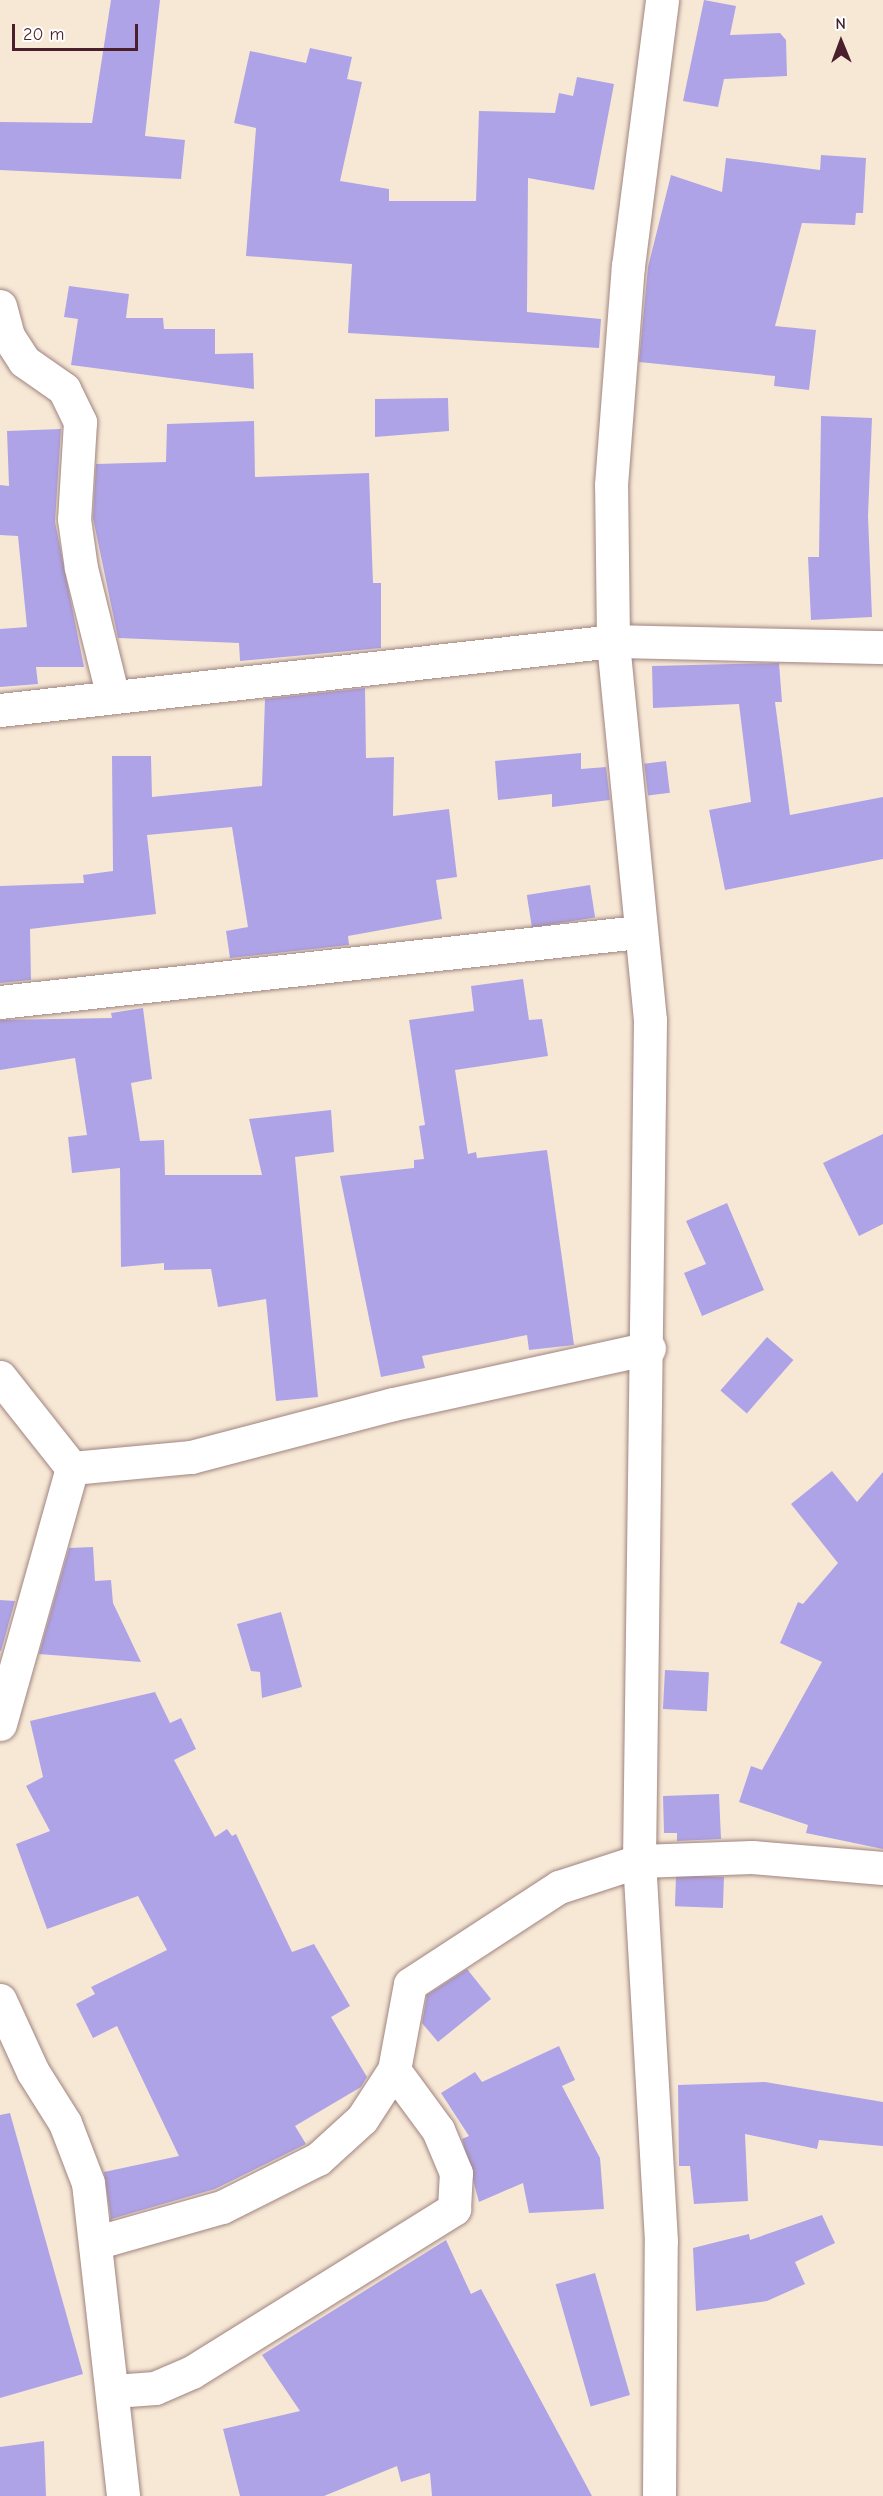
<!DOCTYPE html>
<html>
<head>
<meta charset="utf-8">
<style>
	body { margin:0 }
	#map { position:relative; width:883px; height:2496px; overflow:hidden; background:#f7e8d5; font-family:"Comic Neue",sans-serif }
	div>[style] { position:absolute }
	.building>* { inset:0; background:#afa3e7; transform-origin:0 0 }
	.roads { filter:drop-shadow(0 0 2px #a08480) drop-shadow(0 0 2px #a08480) }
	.street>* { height:33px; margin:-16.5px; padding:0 16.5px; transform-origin:16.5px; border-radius:16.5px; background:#fff }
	span { translate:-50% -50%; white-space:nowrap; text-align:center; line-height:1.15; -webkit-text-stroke:4.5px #fff; paint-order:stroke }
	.north { position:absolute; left:811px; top:12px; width:60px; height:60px; -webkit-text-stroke:4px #fff; paint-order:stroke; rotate:359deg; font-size:16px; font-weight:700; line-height:24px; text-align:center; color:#4a1f2b }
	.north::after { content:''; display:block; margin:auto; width:21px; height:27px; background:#4a1f2b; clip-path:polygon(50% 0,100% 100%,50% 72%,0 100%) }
	.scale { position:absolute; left:12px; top:24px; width:126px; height:27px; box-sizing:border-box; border:3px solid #4a1f2b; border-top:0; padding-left:8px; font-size:18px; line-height:21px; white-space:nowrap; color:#4a1f2b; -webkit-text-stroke:4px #fff; paint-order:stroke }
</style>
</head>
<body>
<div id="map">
	<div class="building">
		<div style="clip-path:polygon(111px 0,160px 0,145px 136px,185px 140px,181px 179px,0 170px,0 122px,92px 123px)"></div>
		<div style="clip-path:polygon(704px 0,736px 6px,730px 35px,780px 33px,786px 40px,787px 76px,724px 79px,718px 107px,683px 101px)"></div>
		<div style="clip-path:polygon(310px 48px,352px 57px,347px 79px,362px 82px,340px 181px,389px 189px,389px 201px,476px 201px,479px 111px,555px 113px,559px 93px,573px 96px,577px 77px,614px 84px,594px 190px,528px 178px,527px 312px,601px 319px,599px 348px,348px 333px,352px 264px,246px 256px,256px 128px,234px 123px,250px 51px,306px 63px)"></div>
		<div style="clip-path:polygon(821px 155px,866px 158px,863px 213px,856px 213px,855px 225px,802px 223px,775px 326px,816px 330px,809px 390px,774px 386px,775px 376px,639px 362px,648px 267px,671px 175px,722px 192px,726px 158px,820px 170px)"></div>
		<div style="clip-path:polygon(69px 286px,129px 294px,126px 318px,163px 318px,164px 329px,215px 329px,215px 354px,253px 353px,254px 389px,71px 365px,78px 319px,64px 317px)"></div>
		<div style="clip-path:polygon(448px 398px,449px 431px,375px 437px,375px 399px)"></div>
		<div style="clip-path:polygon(821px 416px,872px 418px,868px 516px,872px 617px,811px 620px,808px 557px,819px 557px)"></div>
		<div style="clip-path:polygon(254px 421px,255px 477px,369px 473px,373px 583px,381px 583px,381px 648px,240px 661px,239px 643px,118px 638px,93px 518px,96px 464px,166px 462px,167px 424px)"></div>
		<div style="clip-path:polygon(61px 429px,55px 522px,84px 667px,36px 667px,38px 684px,0 687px,0 629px,27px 627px,18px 536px,0 535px,0 485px,9px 486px,7px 431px)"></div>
		<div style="clip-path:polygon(779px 663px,782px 702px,775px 702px,790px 815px,883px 797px,883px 859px,725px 890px,709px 810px,751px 802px,739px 704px,653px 708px,652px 666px)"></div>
		<div style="clip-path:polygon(365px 688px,366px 758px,394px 757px,393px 816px,449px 809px,457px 877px,436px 880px,442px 919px,348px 936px,349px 945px,230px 958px,226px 931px,248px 927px,232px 827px,147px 835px,156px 914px,30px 929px,31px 980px,0 983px,0 886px,84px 883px,83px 875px,113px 871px,112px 756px,151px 756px,152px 797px,262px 786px,265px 699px)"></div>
		<div style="clip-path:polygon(581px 753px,581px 769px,606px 767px,610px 800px,552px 807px,552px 794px,498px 800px,495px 761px)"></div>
		<div style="left:666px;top:761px;width:32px;height:22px;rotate:83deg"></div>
		<div style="left:590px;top:885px;width:33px;height:64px;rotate:81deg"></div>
		<div style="clip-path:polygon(523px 979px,529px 1020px,542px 1019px,548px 1056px,455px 1070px,468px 1154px,476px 1152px,477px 1158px,547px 1150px,574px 1345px,529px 1350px,527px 1335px,422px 1356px,425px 1368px,381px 1377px,340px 1176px,414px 1168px,414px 1160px,424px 1159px,419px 1126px,425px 1125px,409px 1020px,474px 1011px,471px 986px)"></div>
		<div style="clip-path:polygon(143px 1008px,152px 1079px,131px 1083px,140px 1141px,164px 1140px,165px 1175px,262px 1175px,249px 1119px,331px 1110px,334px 1152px,295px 1157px,318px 1397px,276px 1401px,266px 1299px,218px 1307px,211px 1269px,164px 1270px,164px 1263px,121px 1267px,120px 1168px,72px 1173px,68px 1137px,87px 1135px,75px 1058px,0 1070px,0 1020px,112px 1018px,111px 1013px)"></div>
		<div style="clip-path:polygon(883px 1134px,883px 1224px,859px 1236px,823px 1163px)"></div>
		<div style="clip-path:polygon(727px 1203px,764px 1290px,702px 1316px,684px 1273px,706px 1264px,686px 1221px)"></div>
		<div style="left:767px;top:1337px;width:35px;height:71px;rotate:41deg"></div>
		<div style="clip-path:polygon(832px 1471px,857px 1502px,883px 1472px,883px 1849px,806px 1833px,808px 1825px,739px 1802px,751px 1766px,762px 1770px,822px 1662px,780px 1643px,798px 1602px,803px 1604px,838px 1563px,791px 1504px)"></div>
		<div style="clip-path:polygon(93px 1547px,95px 1581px,111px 1580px,113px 1603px,141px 1662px,39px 1654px,69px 1548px)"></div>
		<div style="clip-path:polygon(0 1600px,15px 1601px,1px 1651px,0 1651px)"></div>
		<div style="clip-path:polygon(281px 1612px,302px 1687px,262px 1698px,260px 1672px,251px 1671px,237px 1624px)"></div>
		<div style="left:665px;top:1670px;width:44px;height:39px;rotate:3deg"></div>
		<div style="clip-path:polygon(155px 1692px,170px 1723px,181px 1718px,196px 1749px,174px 1760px,215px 1837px,227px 1829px,232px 1836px,236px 1834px,292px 1952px,314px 1944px,350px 2006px,331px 2017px,367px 2077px,361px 2087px,295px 2126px,306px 2144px,215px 2189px,111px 2219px,104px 2172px,179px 2156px,117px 2026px,93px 2038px,76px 2004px,95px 1994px,91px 1987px,167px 1950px,138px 1896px,47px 1929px,16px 1844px,50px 1831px,26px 1786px,43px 1777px,30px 1721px)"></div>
		<div style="clip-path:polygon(719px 1794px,721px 1839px,677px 1841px,677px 1833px,664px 1833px,663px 1796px)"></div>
		<div style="left:724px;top:1877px;width:31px;height:48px;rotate:92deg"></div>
		<div style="clip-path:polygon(467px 1969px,491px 1999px,438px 2042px,422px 2023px,427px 1995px)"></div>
		<div style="clip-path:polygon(559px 2046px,575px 2080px,562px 2086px,600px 2158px,604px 2209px,529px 2213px,523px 2183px,479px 2202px,462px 2139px,469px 2136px,441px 2093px,475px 2072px,482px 2082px)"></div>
		<div style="clip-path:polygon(765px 2082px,883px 2102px,883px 2146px,819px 2140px,817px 2149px,745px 2134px,748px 2201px,694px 2204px,690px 2166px,679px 2166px,678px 2085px)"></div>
		<div style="clip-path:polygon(10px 2113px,83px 2374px,0 2398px,0 2115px)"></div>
		<div style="clip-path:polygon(822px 2215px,835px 2243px,795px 2262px,805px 2284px,767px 2301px,696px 2311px,693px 2248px,749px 2234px,750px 2240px)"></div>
		<div style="clip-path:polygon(446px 2240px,471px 2294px,481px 2289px,592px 2496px,432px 2496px,430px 2473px,401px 2482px,397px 2466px,324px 2496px,240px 2496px,223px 2429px,300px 2411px,262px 2355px)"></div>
		<div style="left:595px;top:2273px;width:127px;height:41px;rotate:74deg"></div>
		<div style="clip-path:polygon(44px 2441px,46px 2496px,0 2496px,0 2447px)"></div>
	</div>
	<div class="roads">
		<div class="street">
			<div style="left:0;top:306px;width:31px;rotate:75deg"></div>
			<div style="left:8px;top:336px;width:30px;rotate:57deg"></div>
			<div style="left:24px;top:361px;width:49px;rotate:35deg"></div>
			<div style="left:64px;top:389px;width:37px;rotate:64deg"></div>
			<div style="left:80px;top:422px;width:97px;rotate:93.5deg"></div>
			<div style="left:74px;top:519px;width:49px;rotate:81.9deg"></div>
			<div style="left:81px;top:568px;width:133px;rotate:76.1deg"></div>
			<div style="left:0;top:710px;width:617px;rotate:-6.42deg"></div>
			<div style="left:613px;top:641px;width:270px;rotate:1.3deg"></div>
			<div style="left:0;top:1002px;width:642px;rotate:-6.26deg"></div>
			<div style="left:0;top:1377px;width:116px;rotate:51.6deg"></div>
			<div style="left:72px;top:1468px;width:120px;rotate:-5.3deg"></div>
			<div style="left:191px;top:1457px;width:209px;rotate:-14.7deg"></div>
			<div style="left:393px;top:1404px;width:262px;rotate:-12.3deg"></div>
			<div style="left:0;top:1724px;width:266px;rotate:-74.3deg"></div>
			<div style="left:0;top:2000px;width:79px;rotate:65.4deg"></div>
			<div style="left:33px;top:2072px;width:60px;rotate:57.9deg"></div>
			<div style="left:65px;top:2123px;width:64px;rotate:69deg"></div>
			<div style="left:88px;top:2183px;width:315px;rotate:83.6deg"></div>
			<div style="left:98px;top:2242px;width:129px;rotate:-15.8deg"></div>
			<div style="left:222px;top:2207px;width:107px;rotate:-26.6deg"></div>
			<div style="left:318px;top:2159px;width:59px;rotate:-42.3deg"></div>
			<div style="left:362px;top:2119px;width:59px;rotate:-56.9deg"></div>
			<div style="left:394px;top:2070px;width:87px;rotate:-79.5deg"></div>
			<div style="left:410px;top:1984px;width:178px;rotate:-33.1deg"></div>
			<div style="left:559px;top:1887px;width:84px;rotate:-18deg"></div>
			<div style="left:639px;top:1861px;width:113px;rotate:-2deg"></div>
			<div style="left:752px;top:1857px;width:131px;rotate:4.8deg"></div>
			<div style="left:114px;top:2391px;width:41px;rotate:-4.2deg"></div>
			<div style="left:155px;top:2388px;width:40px;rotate:-23.4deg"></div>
			<div style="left:192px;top:2372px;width:309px;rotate:-31.9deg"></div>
			<div style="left:454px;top:2209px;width:36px;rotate:-87deg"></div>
			<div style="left:456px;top:2173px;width:47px;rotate:-112.7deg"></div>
			<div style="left:438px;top:2130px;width:74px;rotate:-126.3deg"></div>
			<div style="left:659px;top:2496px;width:255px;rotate:-89.6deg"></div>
			<div style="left:661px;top:2241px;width:381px;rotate:-93.3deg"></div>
			<div style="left:639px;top:1861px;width:841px;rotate:-89.25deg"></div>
			<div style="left:650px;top:1020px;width:381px;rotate:-95.6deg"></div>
			<div style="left:613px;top:641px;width:156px;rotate:-90.7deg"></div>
			<div style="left:611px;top:485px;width:220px;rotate:-85.6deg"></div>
			<div style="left:628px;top:266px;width:268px;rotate:-82.7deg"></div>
		</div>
	</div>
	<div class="north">N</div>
	<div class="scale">20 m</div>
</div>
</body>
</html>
